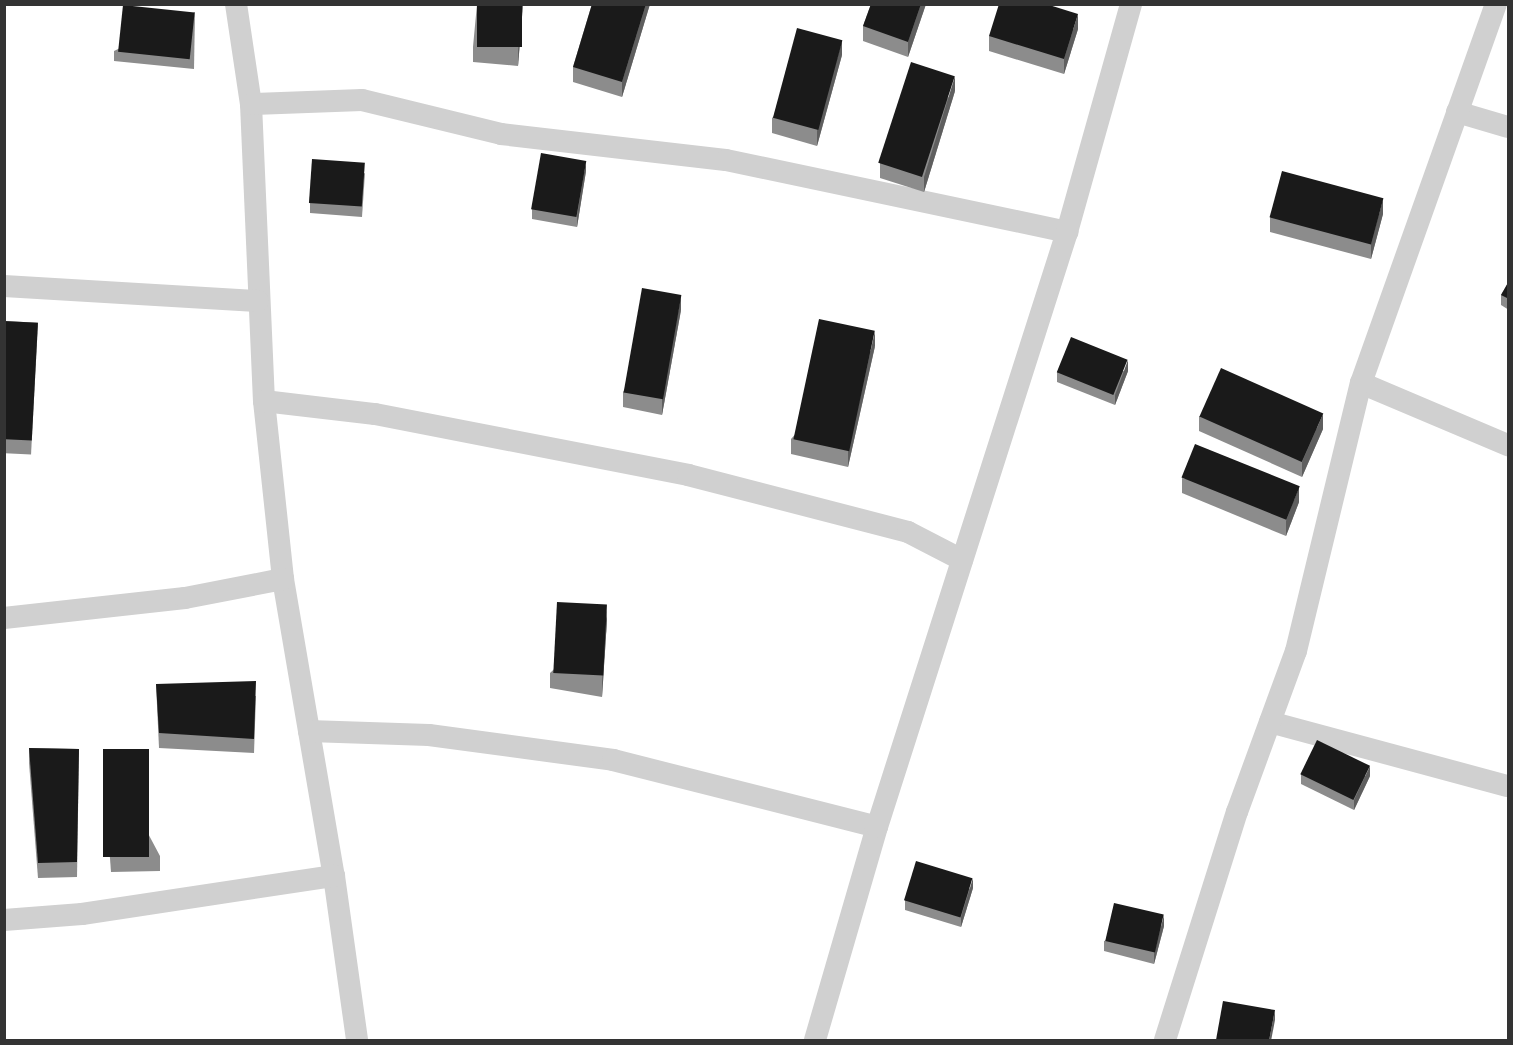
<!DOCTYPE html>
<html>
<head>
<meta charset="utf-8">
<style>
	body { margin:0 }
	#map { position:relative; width:1513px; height:1045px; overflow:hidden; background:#fff; font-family:"Archivo Narrow",sans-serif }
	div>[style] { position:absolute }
	.street>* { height:22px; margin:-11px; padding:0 11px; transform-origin:11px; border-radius:11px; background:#d0d0d0 }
	.wall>* { inset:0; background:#8c8c8c; transform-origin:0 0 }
	.shaded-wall>* { inset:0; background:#5f5f5f }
	.building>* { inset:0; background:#1a1a1a; transform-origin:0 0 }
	span { translate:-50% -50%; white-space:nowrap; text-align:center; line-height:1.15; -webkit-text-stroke:6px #fff; paint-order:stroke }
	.frame { position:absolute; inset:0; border:6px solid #333; pointer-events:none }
</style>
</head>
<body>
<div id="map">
	<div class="street">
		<div style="left:236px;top:4px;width:101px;rotate:81.5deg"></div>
		<div style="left:251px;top:104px;width:297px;rotate:87.5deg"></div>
		<div style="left:264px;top:401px;width:179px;rotate:83.9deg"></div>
		<div style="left:283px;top:579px;width:301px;rotate:80.3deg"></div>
		<div style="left:334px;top:876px;width:166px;rotate:82deg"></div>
		<div style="left:251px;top:104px;width:111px;rotate:-2.1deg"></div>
		<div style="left:362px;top:100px;width:143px;rotate:13.7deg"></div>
		<div style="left:501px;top:134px;width:226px;rotate:6.6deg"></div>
		<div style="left:726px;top:160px;width:349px;rotate:11.9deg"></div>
		<div style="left:1457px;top:112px;width:53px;rotate:16.4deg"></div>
		<div style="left:4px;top:286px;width:254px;rotate:3.4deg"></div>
		<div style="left:1361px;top:383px;width:160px;rotate:22.9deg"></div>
		<div style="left:264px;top:401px;width:112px;rotate:6.7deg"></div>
		<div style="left:375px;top:414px;width:319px;rotate:11deg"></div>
		<div style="left:688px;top:475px;width:227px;rotate:14.5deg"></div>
		<div style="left:908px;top:532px;width:61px;rotate:27.4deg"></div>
		<div style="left:4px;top:618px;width:182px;rotate:-6.3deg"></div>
		<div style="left:185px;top:598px;width:100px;rotate:-11deg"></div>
		<div style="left:1270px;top:722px;width:246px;rotate:15.1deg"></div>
		<div style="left:309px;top:731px;width:120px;rotate:1.9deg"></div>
		<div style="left:429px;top:735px;width:186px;rotate:7.7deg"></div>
		<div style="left:613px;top:760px;width:272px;rotate:14.2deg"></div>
		<div style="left:4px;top:920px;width:78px;rotate:-4.4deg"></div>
		<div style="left:82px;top:914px;width:255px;rotate:-8.6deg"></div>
		<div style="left:815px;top:1040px;width:222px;rotate:-73.8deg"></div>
		<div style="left:877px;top:827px;width:625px;rotate:-72.29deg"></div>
		<div style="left:1067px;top:232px;width:237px;rotate:-74.3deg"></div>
		<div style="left:1165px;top:1040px;width:239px;rotate:-72.5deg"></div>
		<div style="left:1237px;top:812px;width:171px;rotate:-69.9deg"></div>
		<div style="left:1296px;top:651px;width:276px;rotate:-76.4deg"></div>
		<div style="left:1361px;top:383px;width:402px;rotate:-70.4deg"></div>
	</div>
	<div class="wall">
		<div style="clip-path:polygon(477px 4px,523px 4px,518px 66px,473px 62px,473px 47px)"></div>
		<div style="clip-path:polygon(592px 4px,650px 4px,622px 97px,573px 82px,573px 67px)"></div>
		<div style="clip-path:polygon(871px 4px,926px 4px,908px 57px,863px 41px,863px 26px)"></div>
		<div style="clip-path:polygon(195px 12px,194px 69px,114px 61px,114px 51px)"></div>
		<div style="clip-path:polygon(1078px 29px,1064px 74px,989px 51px,989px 36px)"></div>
		<div style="clip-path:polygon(842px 55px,817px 146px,772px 133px,772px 118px)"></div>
		<div style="clip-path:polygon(955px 91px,924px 192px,880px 178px,880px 163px)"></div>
		<div style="clip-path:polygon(586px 171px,577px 227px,532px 219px,532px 209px)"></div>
		<div style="clip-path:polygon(365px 173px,362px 217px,310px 213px,310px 203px)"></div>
		<div style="clip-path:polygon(1383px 214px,1371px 259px,1270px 232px,1270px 217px)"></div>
		<div style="clip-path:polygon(1509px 281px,1509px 310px,1501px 305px,1501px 295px)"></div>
		<div style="clip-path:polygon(681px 310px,662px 415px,623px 407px,623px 392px)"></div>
		<div style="left:4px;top:321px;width:34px;height:132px;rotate:3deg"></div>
		<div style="clip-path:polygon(875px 346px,848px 467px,791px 454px,791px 439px)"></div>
		<div style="clip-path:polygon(1128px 371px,1115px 405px,1057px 382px,1057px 372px)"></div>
		<div style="clip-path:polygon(1199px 416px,1323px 429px,1302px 477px,1199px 431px)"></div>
		<div style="clip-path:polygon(1182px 478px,1299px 502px,1286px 536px,1182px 493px)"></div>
		<div style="clip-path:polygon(1509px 505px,1509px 519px,1507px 518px,1507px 508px)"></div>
		<div style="clip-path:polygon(607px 620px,602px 697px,550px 688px,550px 673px)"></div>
		<div style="clip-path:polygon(156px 684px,256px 696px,254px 753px,159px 748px)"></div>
		<div style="clip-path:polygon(29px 748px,79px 749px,77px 877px,38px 878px,29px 763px)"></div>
		<div style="clip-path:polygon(103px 749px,160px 856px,160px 871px,111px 872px,103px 764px)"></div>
		<div style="clip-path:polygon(1301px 774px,1370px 776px,1354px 810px,1301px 784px)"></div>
		<div style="clip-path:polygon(973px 888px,961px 927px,905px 910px,905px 900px)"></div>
		<div style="clip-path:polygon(1164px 926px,1154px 964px,1104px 951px,1104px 941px)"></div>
	</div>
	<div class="shaded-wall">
		<div style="clip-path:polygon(522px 4px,523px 4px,518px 66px,518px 51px)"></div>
		<div style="clip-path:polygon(646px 4px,650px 4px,622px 97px,622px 82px)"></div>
		<div style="clip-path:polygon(921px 4px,926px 4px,908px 57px,908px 42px)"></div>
		<div style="clip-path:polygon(1078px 14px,1078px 29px,1064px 74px,1064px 59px)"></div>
		<div style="clip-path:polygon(842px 40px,842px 55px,817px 146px,817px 131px)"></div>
		<div style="clip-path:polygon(955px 76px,955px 91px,924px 192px,924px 177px)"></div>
		<div style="clip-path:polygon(586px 161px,586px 171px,577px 227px,577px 216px)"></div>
		<div style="clip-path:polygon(1383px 199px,1383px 214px,1371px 259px,1371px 244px)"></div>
		<div style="clip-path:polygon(681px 295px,681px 310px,662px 415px,662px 400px)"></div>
		<div style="clip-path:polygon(875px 331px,875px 346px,848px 467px,848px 452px)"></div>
		<div style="clip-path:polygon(1128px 360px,1128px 371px,1115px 405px,1115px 395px)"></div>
		<div style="clip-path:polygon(1323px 414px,1323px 429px,1302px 477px,1302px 462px)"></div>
		<div style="clip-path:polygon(1299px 487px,1299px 502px,1286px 536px,1286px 521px)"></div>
		<div style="clip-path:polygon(607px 605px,607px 620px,602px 697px,602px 682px)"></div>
		<div style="clip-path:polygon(1370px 766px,1370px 776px,1354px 810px,1354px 800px)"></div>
		<div style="clip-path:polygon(973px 878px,973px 888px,961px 927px,961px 917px)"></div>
		<div style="clip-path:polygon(1164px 915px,1164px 926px,1154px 964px,1154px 954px)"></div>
		<div style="clip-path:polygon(1275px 1010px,1275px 1020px,1271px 1041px,1269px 1041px)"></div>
	</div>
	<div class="building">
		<div style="left:477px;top:4px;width:45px;height:43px"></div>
		<div style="clip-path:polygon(592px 4px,646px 4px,622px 82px,573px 67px)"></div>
		<div style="clip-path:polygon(871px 4px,921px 4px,908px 42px,863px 26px)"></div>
		<div style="clip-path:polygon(999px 4px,1046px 4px,1078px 14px,1064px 59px,989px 36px)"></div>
		<div style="left:123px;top:5px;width:72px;height:47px;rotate:6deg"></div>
		<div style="left:797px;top:28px;width:47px;height:93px;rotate:15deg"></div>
		<div style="left:911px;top:62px;width:46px;height:106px;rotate:18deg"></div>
		<div style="left:541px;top:153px;width:46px;height:57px;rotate:10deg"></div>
		<div style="left:312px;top:159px;width:53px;height:44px;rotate:4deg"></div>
		<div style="left:1282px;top:171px;width:105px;height:48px;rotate:15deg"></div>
		<div style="clip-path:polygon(1509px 281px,1509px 299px,1501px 295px)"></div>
		<div style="left:642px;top:288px;width:40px;height:106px;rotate:10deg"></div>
		<div style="left:819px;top:319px;width:57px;height:123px;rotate:12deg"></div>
		<div style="left:4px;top:321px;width:34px;height:118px;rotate:3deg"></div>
		<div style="left:1071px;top:337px;width:61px;height:38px;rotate:22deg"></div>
		<div style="left:1221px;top:368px;width:112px;height:53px;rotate:24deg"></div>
		<div style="left:1195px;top:444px;width:113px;height:36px;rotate:22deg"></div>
		<div style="left:557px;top:602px;width:50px;height:71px;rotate:3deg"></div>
		<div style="clip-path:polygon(256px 681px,254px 739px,159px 733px,156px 684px)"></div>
		<div style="left:1317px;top:740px;width:59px;height:38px;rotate:26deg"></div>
		<div style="clip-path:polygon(29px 748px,79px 749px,77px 862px,38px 863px)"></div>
		<div style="left:103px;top:749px;width:46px;height:108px"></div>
		<div style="left:916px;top:861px;width:59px;height:41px;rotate:17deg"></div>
		<div style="left:1114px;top:903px;width:51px;height:39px;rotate:13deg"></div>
		<div style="clip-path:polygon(1223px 1001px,1275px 1010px,1269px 1041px,1216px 1040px)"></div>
	</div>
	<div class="frame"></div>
</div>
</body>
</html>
